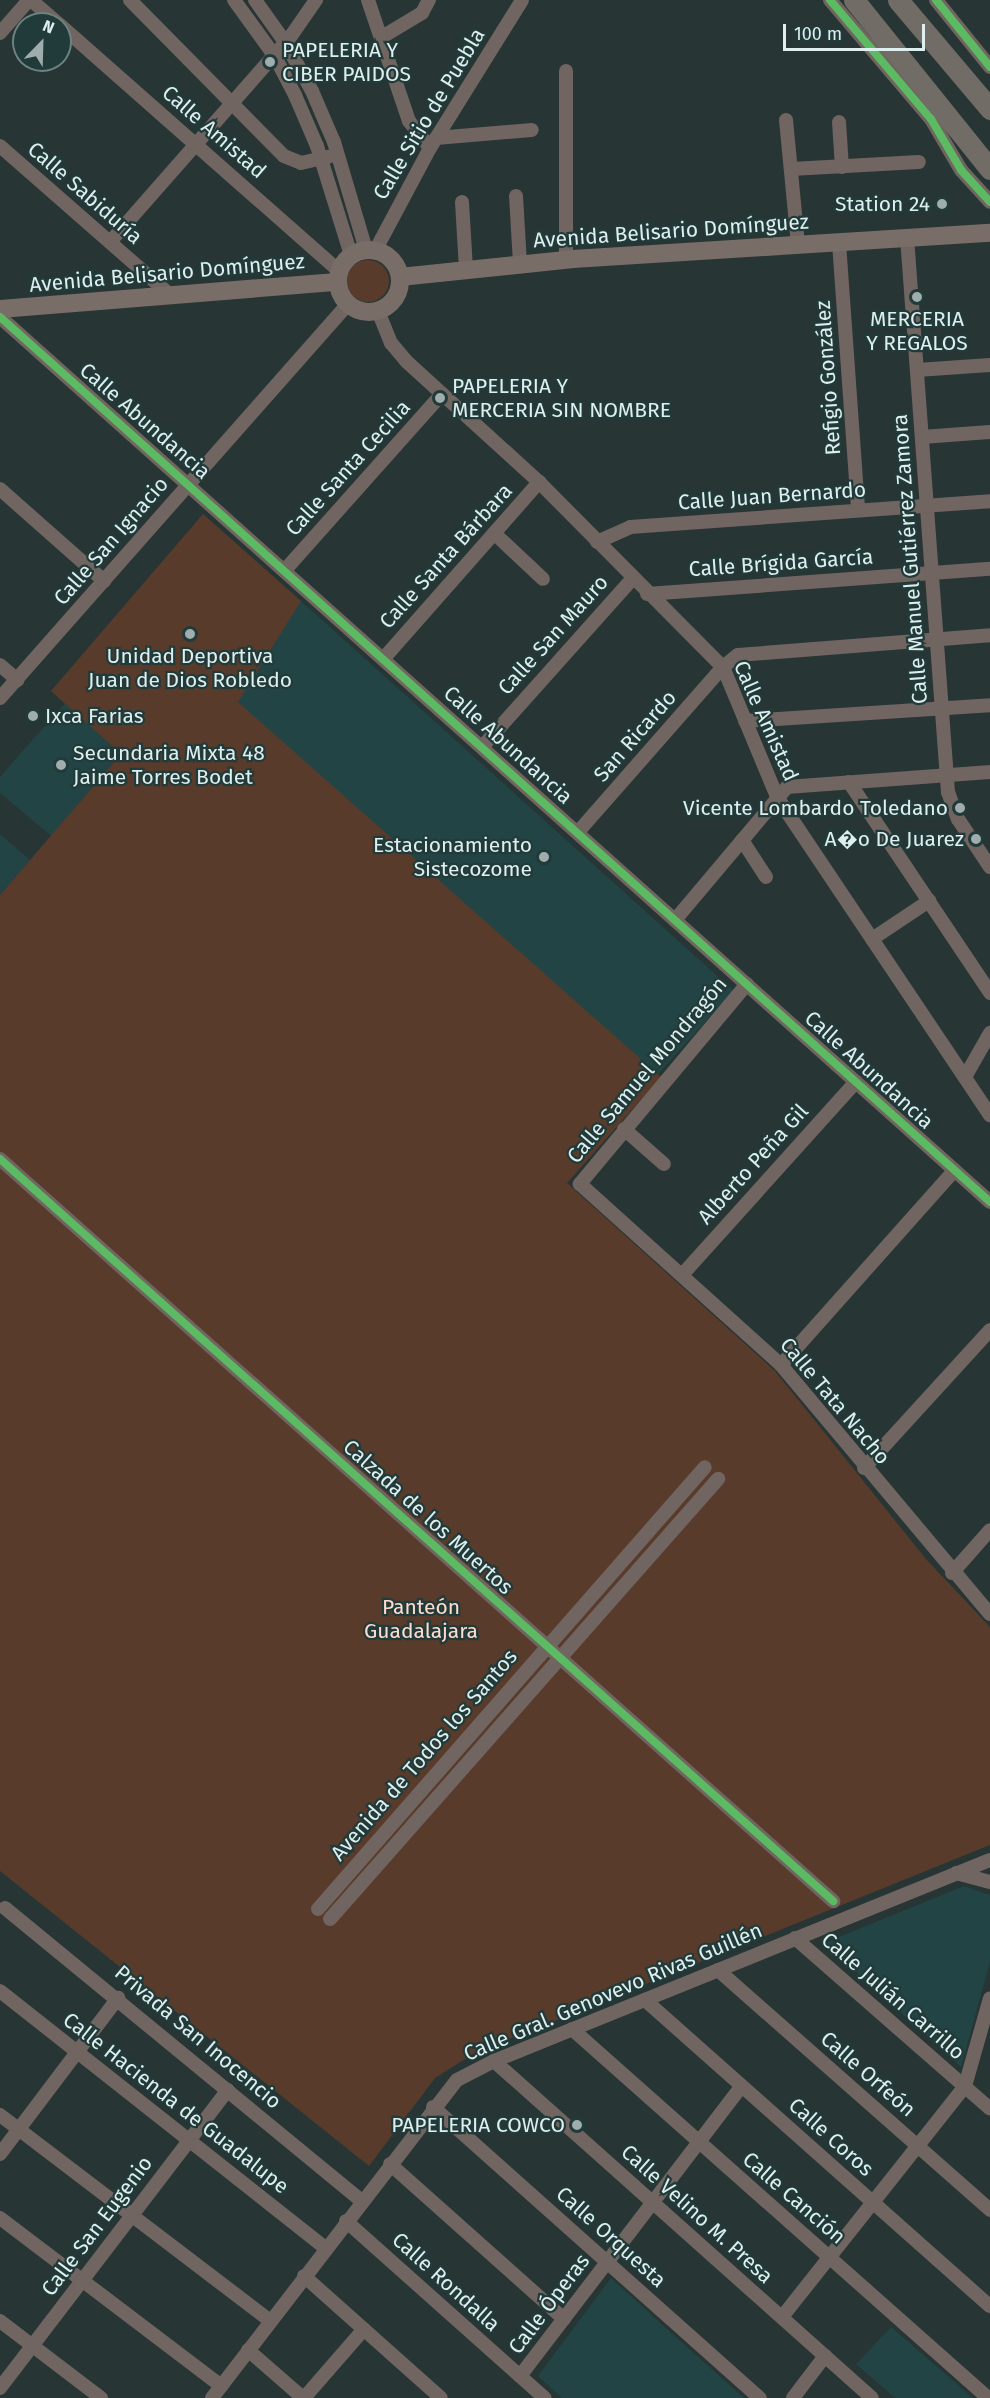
<!DOCTYPE html>
<html>
<head>
<meta charset="utf-8">
<style>
	body { margin:0 }
	#map { position:relative; width:990px; height:2398px; overflow:hidden; background:#273534; font-family:"Fira Sans",sans-serif }
	div>[style] { position:absolute }
	.built>* { inset:0; background:#234444; transform-origin:0 0 }
	.green>* { inset:0; background:#593b2c }
	.round { border-radius:50% }
	.minor>* { height:14px; margin:-7px; padding:0 7px; transform-origin:7px; border-radius:7px; background:#706560 }
	.major>* { height:18px; margin:-9px; padding:0 9px; transform-origin:9px; border-radius:9px; background:#796e67 }
	.major>.ring { margin:-9px; padding:0; box-sizing:content-box; background:none; border:18px solid #796e67; border-radius:50% }
	.highway>* { height:21px; margin:-10.5px; padding:0 10.5px; transform-origin:10.5px; border-radius:10.5px; background:#726c67 }
	.cycleway>* { height:8px; margin:-4px; padding:0 4px; transform-origin:4px; border-radius:4px; background:#5cba63 }
	.dots>* { width:16px; height:16px; translate:-50% -50%; box-sizing:border-box; border:3px solid #213b3a; border-radius:50% }
	span { translate:-50% -50%; white-space:nowrap; text-align:center; line-height:1.15; -webkit-text-stroke:4.5px #213b3a; paint-order:stroke }
	.poi-label { font-size:21px; color:#dfeeee }
	.left { translate:0 -50%; text-align:left }
	.right { translate:-100% -50%; text-align:right }
	.street-label { font-size:21px; color:#dfeeee }
	.park-label { font-size:21px; color:#fedccd }
	.north { position:absolute; left:12px; top:12px; width:60px; height:60px; box-sizing:border-box; background:#213b3a; border:2px solid #6d8382; border-radius:50%; rotate:23deg; font-size:16px; font-weight:700; line-height:24px; text-align:center; color:#dfeeee }
	.north::after { content:''; display:block; margin:auto; width:21px; height:27px; background:#9fadad; clip-path:polygon(50% 0,100% 100%,50% 72%,0 100%) }
	.scale { position:absolute; left:783px; top:24px; width:142px; height:27px; box-sizing:border-box; border:3px solid #dfeeee; border-top:0; padding-left:8px; font-size:18px; line-height:21px; white-space:nowrap; color:#dfeeee; -webkit-text-stroke:4px #213b3a; paint-order:stroke }
</style>
</head>
<body>
<div id="map">
	<div class="built">
		<div style="left:301px;top:601px;width:582px;height:119px;rotate:42deg"></div>
		<div style="clip-path:polygon(65px 703px,121px 754px,51px 836px,0 793px,0 777px)"></div>
		<div style="clip-path:polygon(0 834px,30px 860px,0 895px)"></div>
		<div style="clip-path:polygon(964px 1886px,990px 1895px,990px 1962px,961px 2067px,824px 1943px)"></div>
		<div style="clip-path:polygon(611px 2278px,688px 2348px,744px 2398px,562px 2398px,538px 2376px)"></div>
		<div style="clip-path:polygon(891px 2327px,973px 2398px,895px 2398px,856px 2364px)"></div>
	</div>
	<div class="green">
		<div class="round" style="left:347px;top:260px;width:42px;height:42px"></div>
		<div style="clip-path:polygon(203px 514px,301px 601px,238px 702px,661px 1077px,567px 1183px,775px 1371px,926px 1559px,990px 1627px,990px 1845px,473px 2054px,435px 2078px,369px 2166px,0 1871px,0 895px,121px 754px,51px 691px)"></div>
	</div>
	<div class="minor">
		<div style="left:31px;top:0;width:37px;rotate:41deg"></div>
		<div style="left:130px;top:0;width:219px;rotate:45.4deg"></div>
		<div style="left:284px;top:156px;width:18px;rotate:22deg"></div>
		<div style="left:301px;top:163px;width:28px;rotate:-13deg"></div>
		<div style="left:234px;top:0;width:68px;rotate:54deg"></div>
		<div style="left:274px;top:55px;width:45px;rotate:62.3deg"></div>
		<div style="left:295px;top:95px;width:56px;rotate:66.7deg"></div>
		<div style="left:317px;top:146px;width:114px;rotate:72.7deg"></div>
		<div style="left:255px;top:0;width:52px;rotate:54.5deg"></div>
		<div style="left:285px;top:42px;width:56px;rotate:61.1deg"></div>
		<div style="left:312px;top:91px;width:56px;rotate:66.7deg"></div>
		<div style="left:334px;top:142px;width:113px;rotate:73.5deg"></div>
		<div style="left:368px;top:0;width:128px;rotate:71.3deg"></div>
		<div style="left:409px;top:121px;width:34px;rotate:52deg"></div>
		<div style="left:830px;top:0;width:156px;rotate:49.7deg"></div>
		<div style="left:931px;top:119px;width:59px;rotate:59.5deg"></div>
		<div style="left:961px;top:170px;width:43px;rotate:47.8deg"></div>
		<div style="left:936px;top:0;width:86px;rotate:51.1deg"></div>
		<div style="left:60px;top:25px;width:372px;rotate:41.4deg"></div>
		<div style="left:0;top:33px;width:44px;rotate:-48.7deg"></div>
		<div style="left:382px;top:37px;width:47px;rotate:-31deg"></div>
		<div style="left:422px;top:13px;width:15px;rotate:-62deg"></div>
		<div style="left:566px;top:71px;width:188px;rotate:90deg"></div>
		<div style="left:786px;top:120px;width:126px;rotate:84.5deg"></div>
		<div style="left:839px;top:122px;width:45px;rotate:86.2deg"></div>
		<div style="left:436px;top:138px;width:96px;rotate:-4.8deg"></div>
		<div style="left:0;top:146px;width:226px;rotate:41.2deg"></div>
		<div style="left:791px;top:169px;width:128px;rotate:-3.1deg"></div>
		<div style="left:516px;top:196px;width:68px;rotate:86.6deg"></div>
		<div style="left:462px;top:202px;width:68px;rotate:86.6deg"></div>
		<div style="left:907px;top:237px;width:557px;rotate:85.78deg"></div>
		<div style="left:948px;top:792px;width:29px;rotate:70deg"></div>
		<div style="left:958px;top:819px;width:58px;rotate:56.3deg"></div>
		<div style="left:110px;top:242px;width:274px;rotate:-48.7deg"></div>
		<div style="left:291px;top:36px;width:44px;rotate:-55.2deg"></div>
		<div style="left:839px;top:243px;width:268px;rotate:85.9deg"></div>
		<div style="left:375px;top:251px;width:117px;rotate:-61.9deg"></div>
		<div style="left:430px;top:148px;width:174px;rotate:-58.1deg"></div>
		<div style="left:378px;top:311px;width:35px;rotate:68deg"></div>
		<div style="left:391px;top:343px;width:23px;rotate:50deg"></div>
		<div style="left:406px;top:361px;width:180px;rotate:42.3deg"></div>
		<div style="left:539px;top:482px;width:261px;rotate:45.2deg"></div>
		<div style="left:723px;top:667px;width:141px;rotate:67.4deg"></div>
		<div style="left:777px;top:797px;width:383px;rotate:56.2deg"></div>
		<div style="left:0;top:317px;width:1328px;rotate:41.79deg"></div>
		<div style="left:917px;top:370px;width:73px;rotate:-3.9deg"></div>
		<div style="left:922px;top:437px;width:68px;rotate:-4.2deg"></div>
		<div style="left:0;top:489px;width:139px;rotate:41.5deg"></div>
		<div style="left:494px;top:533px;width:67px;rotate:43.2deg"></div>
		<div style="left:597px;top:542px;width:36px;rotate:-24deg"></div>
		<div style="left:630px;top:527px;width:361px;rotate:-4.1deg"></div>
		<div style="left:285px;top:570px;width:236px;rotate:-48.3deg"></div>
		<div style="left:647px;top:594px;width:344px;rotate:-4.2deg"></div>
		<div style="left:384px;top:658px;width:235px;rotate:-48.6deg"></div>
		<div style="left:0;top:665px;width:23px;rotate:41deg"></div>
		<div style="left:0;top:698px;width:526px;rotate:-48.55deg"></div>
		<div style="left:745px;top:721px;width:246px;rotate:-3.7deg"></div>
		<div style="left:482px;top:747px;width:225px;rotate:-48.2deg"></div>
		<div style="left:849px;top:782px;width:254px;rotate:56.2deg"></div>
		<div style="left:578px;top:832px;width:220px;rotate:-48.7deg"></div>
		<div style="left:723px;top:667px;width:19px;rotate:-39deg"></div>
		<div style="left:738px;top:655px;width:253px;rotate:-4.5deg"></div>
		<div style="left:742px;top:840px;width:44px;rotate:57deg"></div>
		<div style="left:675px;top:920px;width:174px;rotate:-49.9deg"></div>
		<div style="left:787px;top:787px;width:204px;rotate:-4.2deg"></div>
		<div style="left:872px;top:939px;width:69px;rotate:-33.7deg"></div>
		<div style="left:747px;top:984px;width:261px;rotate:129.9deg"></div>
		<div style="left:580px;top:1184px;width:270px;rotate:42deg"></div>
		<div style="left:781px;top:1365px;width:325px;rotate:50deg"></div>
		<div style="left:965px;top:1077px;width:51px;rotate:-60.4deg"></div>
		<div style="left:624px;top:1129px;width:53px;rotate:41.2deg"></div>
		<div style="left:0;top:1159px;width:1116px;rotate:41.69deg"></div>
		<div style="left:682px;top:1275px;width:260px;rotate:-48deg"></div>
		<div style="left:781px;top:1365px;width:261px;rotate:-48.3deg"></div>
		<div style="left:864px;top:1468px;width:187px;rotate:-47.6deg"></div>
		<div style="left:952px;top:1573px;width:57px;rotate:-48.5deg"></div>
		<div style="left:956px;top:1873px;width:35px;rotate:15deg"></div>
		<div style="left:5px;top:1908px;width:462px;rotate:39.4deg"></div>
		<div style="left:318px;top:1909px;width:587px;rotate:-48.8deg"></div>
		<div style="left:330px;top:1919px;width:587px;rotate:-48.59deg"></div>
		<div style="left:795px;top:1938px;width:259px;rotate:41.2deg"></div>
		<div style="left:718px;top:1970px;width:363px;rotate:41.4deg"></div>
		<div style="left:0;top:1991px;width:415px;rotate:38.3deg"></div>
		<div style="left:645px;top:2000px;width:461px;rotate:41.6deg"></div>
		<div style="left:572px;top:2029px;width:556px;rotate:41.57deg"></div>
		<div style="left:494px;top:2061px;width:506px;rotate:41.72deg"></div>
		<div style="left:433px;top:2107px;width:438px;rotate:41.7deg"></div>
		<div style="left:0;top:2115px;width:340px;rotate:37.3deg"></div>
		<div style="left:0;top:2154px;width:196px;rotate:-52.9deg"></div>
		<div style="left:390px;top:2164px;width:233px;rotate:41.7deg"></div>
		<div style="left:0;top:2218px;width:278px;rotate:37.2deg"></div>
		<div style="left:346px;top:2221px;width:266px;rotate:41.7deg"></div>
		<div style="left:304px;top:2276px;width:183px;rotate:41.7deg"></div>
		<div style="left:782px;top:2317px;width:295px;rotate:-51.6deg"></div>
		<div style="left:965px;top:2086px;width:91px;rotate:-74.1deg"></div>
		<div style="left:0;top:2321px;width:127px;rotate:37.3deg"></div>
		<div style="left:248px;top:2350px;width:73px;rotate:41.1deg"></div>
		<div style="left:520px;top:2376px;width:365px;rotate:-52.6deg"></div>
		<div style="left:0;top:2388px;width:375px;rotate:-52.6deg"></div>
		<div style="left:212px;top:2398px;width:401px;rotate:-52.4deg"></div>
		<div style="left:457px;top:2080px;width:42px;rotate:-27.2deg"></div>
		<div style="left:494px;top:2061px;width:535px;rotate:-22.06deg"></div>
		<div style="left:304px;top:2398px;width:91px;rotate:-49deg"></div>
		<div style="left:793px;top:2398px;width:53px;rotate:-52.7deg"></div>
	</div>
	<div class="major">
		<div class="ring" style="left:338px;top:250px;width:44px;height:44px"></div>
		<div style="left:400px;top:277px;width:174px;rotate:-5.9deg"></div>
		<div style="left:573px;top:259px;width:418px;rotate:-3.6deg"></div>
		<div style="left:0;top:309px;width:338px;rotate:-4.6deg"></div>
	</div>
	<div class="highway">
		<div style="left:854px;top:0;width:217px;rotate:51.2deg"></div>
		<div style="left:898px;top:0;width:143px;rotate:49.8deg"></div>
	</div>
	<div class="cycleway">
		<div style="left:830px;top:0;width:156px;rotate:49.7deg"></div>
		<div style="left:931px;top:119px;width:59px;rotate:59.5deg"></div>
		<div style="left:961px;top:170px;width:43px;rotate:47.8deg"></div>
		<div style="left:936px;top:0;width:86px;rotate:51.1deg"></div>
		<div style="left:0;top:317px;width:1328px;rotate:41.79deg"></div>
		<div style="left:0;top:1159px;width:1116px;rotate:41.69deg"></div>
	</div>
	<div class="dots">
		<div style="left:270px;top:62px;background:#9fadad"></div>
		<div style="left:942px;top:204px;background:#9fadad"></div>
		<div style="left:917px;top:297px;background:#9fadad"></div>
		<div style="left:440px;top:398px;background:#9fadad"></div>
		<div style="left:190px;top:634px;background:#9fadad"></div>
		<div style="left:33px;top:716px;background:#9fadad"></div>
		<div style="left:61px;top:765px;background:#9fadad"></div>
		<div style="left:960px;top:808px;background:#9fadad"></div>
		<div style="left:976px;top:839px;background:#9fadad"></div>
		<div style="left:544px;top:857px;background:#9fadad"></div>
		<div style="left:577px;top:2125px;background:#9fadad"></div>
	</div>
	<div class="poi-label">
		<span class="left" style="left:282px;top:62px">PAPELERIA Y<br>CIBER PAIDOS</span>
		<span class="right" style="left:930px;top:204px">Station 24</span>
		<span style="left:917px;top:331px">MERCERIA<br>Y REGALOS</span>
		<span class="left" style="left:452px;top:398px">PAPELERIA Y<br>MERCERIA SIN NOMBRE</span>
		<span style="left:190px;top:668px">Unidad Deportiva<br>Juan de Dios Robledo</span>
		<span class="left" style="left:45px;top:716px">Ixca Farias</span>
		<span class="left" style="left:73px;top:765px">Secundaria Mixta 48<br>Jaime Torres Bodet</span>
		<span class="right" style="left:948px;top:808px">Vicente Lombardo Toledano</span>
		<span class="right" style="left:964px;top:839px">A�o De Juarez</span>
		<span class="right" style="left:532px;top:857px">Estacionamiento<br>Sistecozome</span>
		<span class="right" style="left:565px;top:2125px">PAPELERIA COWCO</span>
	</div>
	<div class="street-label">
		<span style="left:429px;top:114px;rotate:-59deg">Calle Sitio de Puebla</span>
		<span style="left:214px;top:132px;rotate:41deg">Calle Amistad</span>
		<span style="left:85px;top:193px;rotate:41deg">Calle Sabiduría</span>
		<span style="left:671px;top:231px;rotate:-4deg">Avenida Belisario Domínguez</span>
		<span style="left:167px;top:273px;rotate:-5deg">Avenida Belisario Domínguez</span>
		<span style="left:828px;top:378px;rotate:-94deg">Refigio González</span>
		<span style="left:145px;top:421px;rotate:41deg">Calle Abundancia</span>
		<span style="left:348px;top:468px;rotate:-48deg">Calle Santa Cecilia</span>
		<span style="left:772px;top:496px;rotate:-4deg">Calle Juan Bernardo</span>
		<span style="left:111px;top:541px;rotate:-49deg">Calle San Ignacio</span>
		<span style="left:446px;top:556px;rotate:-48deg">Calle Santa Bárbara</span>
		<span style="left:910px;top:559px;rotate:-94deg">Calle Manuel Gutiérrez Zamora</span>
		<span style="left:781px;top:563px;rotate:-4deg">Calle Brígida García</span>
		<span style="left:553px;top:635px;rotate:-48deg">Calle San Mauro</span>
		<span style="left:766px;top:721px;rotate:66deg">Calle Amistad</span>
		<span style="left:635px;top:736px;rotate:-49deg">San Ricardo</span>
		<span style="left:508px;top:745px;rotate:42deg">Calle Abundancia</span>
		<span style="left:647px;top:1070px;rotate:-50deg">Calle Samuel Mondragón</span>
		<span style="left:869px;top:1070px;rotate:42deg">Calle Abundancia</span>
		<span style="left:753px;top:1164px;rotate:-48deg">Alberto Peña Gil</span>
		<span style="left:835px;top:1401px;rotate:50deg">Calle Tata Nacho</span>
		<span style="left:428px;top:1517px;rotate:42deg">Calzada de los Muertos</span>
		<span style="left:424px;top:1755px;rotate:-49deg">Avenida de Todos los Santos</span>
		<span style="left:613px;top:1992px;rotate:-23deg">Calle Gral. Genovevo Rivas Guillén</span>
		<span style="left:893px;top:1996px;rotate:41deg">Calle Julián Carrillo</span>
		<span style="left:198px;top:2037px;rotate:40deg">Privada San Inocencio</span>
		<span style="left:868px;top:2074px;rotate:41deg">Calle Orfeón</span>
		<span style="left:176px;top:2103px;rotate:38deg">Calle Hacienda de Guadalupe</span>
		<span style="left:831px;top:2137px;rotate:42deg">Calle Coros</span>
		<span style="left:794px;top:2198px;rotate:41deg">Calle Canción</span>
		<span style="left:697px;top:2214px;rotate:42deg">Calle Velino M. Presa</span>
		<span style="left:97px;top:2226px;rotate:-53deg">Calle San Eugenio</span>
		<span style="left:611px;top:2237px;rotate:42deg">Calle Orquesta</span>
		<span style="left:446px;top:2282px;rotate:42deg">Calle Rondalla</span>
		<span style="left:549px;top:2304px;rotate:-53deg">Calle Óperas</span>
	</div>
	<div class="park-label">
		<span style="left:421px;top:1619px">Panteón<br>Guadalajara</span>
	</div>
	<div class="north">N</div>
	<div class="scale">100 m</div>
</div>
</body>
</html>
